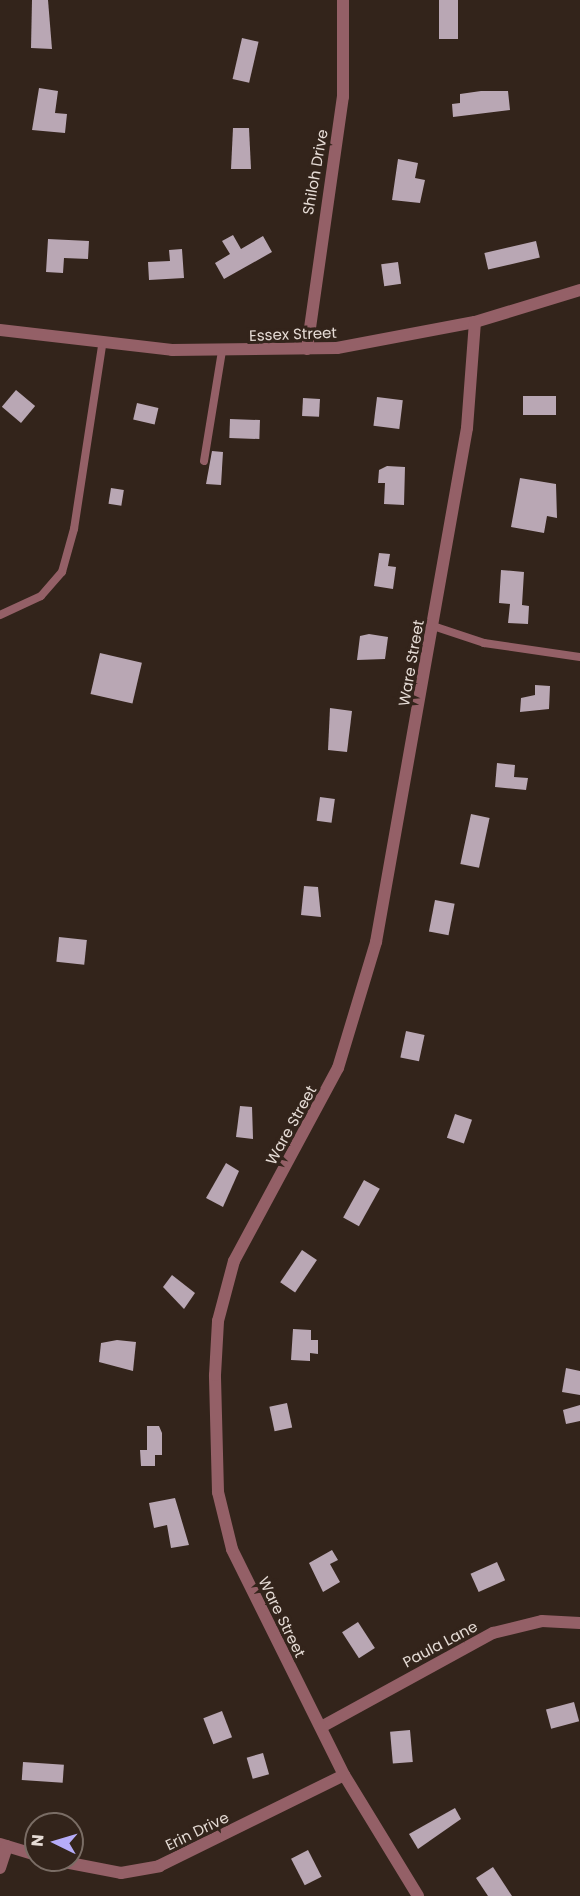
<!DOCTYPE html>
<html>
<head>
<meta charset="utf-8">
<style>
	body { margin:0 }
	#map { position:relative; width:580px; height:1896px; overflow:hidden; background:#33241b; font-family:Poppins,sans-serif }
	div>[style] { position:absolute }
	.building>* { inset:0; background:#b9a7b4; transform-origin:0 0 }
	.service>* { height:8px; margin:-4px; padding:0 4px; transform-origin:4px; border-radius:4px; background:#946067 }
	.minor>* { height:12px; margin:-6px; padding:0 6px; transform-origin:6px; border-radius:6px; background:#946067 }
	span { translate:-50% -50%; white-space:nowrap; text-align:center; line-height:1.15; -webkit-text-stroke:6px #33241b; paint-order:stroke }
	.street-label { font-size:15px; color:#e5dbd5 }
	.north { position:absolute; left:24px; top:1812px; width:60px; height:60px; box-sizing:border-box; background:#33241b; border:2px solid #7a6d65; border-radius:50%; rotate:275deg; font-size:16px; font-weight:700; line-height:24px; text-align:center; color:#e5dbd5 }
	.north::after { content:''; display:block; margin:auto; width:21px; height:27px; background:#b6acf8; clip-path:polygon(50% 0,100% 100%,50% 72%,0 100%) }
</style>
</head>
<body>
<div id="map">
	<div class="building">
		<div style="clip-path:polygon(32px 0,48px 0,52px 49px,31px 48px)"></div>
		<div style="left:439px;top:0;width:19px;height:39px"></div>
		<div style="left:242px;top:38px;width:17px;height:42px;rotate:13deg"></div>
		<div style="clip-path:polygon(39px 88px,58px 91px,55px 113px,67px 114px,65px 133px,32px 130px)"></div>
		<div style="clip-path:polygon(481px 91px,508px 91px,510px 110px,453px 117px,452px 104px,460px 103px,460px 94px)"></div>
		<div style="clip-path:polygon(233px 128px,249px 128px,251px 169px,231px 169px)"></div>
		<div style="clip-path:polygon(398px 159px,418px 163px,415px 178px,425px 180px,420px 203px,392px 200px)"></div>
		<div style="clip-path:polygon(233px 235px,241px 249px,263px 236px,272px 252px,224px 279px,215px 263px,230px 254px,222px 241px)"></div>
		<div style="clip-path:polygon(48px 239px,89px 241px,88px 259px,64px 258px,63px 273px,46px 272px)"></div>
		<div style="left:536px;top:241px;width:17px;height:53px;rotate:77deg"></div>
		<div style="clip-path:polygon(182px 249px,184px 278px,149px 280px,148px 262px,170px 261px,169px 250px)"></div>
		<div style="left:398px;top:262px;width:22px;height:17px;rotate:82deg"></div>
		<div style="left:16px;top:390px;width:25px;height:22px;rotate:40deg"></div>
		<div style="left:523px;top:396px;width:33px;height:19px"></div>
		<div style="left:377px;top:397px;width:26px;height:29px;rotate:7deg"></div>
		<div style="left:303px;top:398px;width:17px;height:18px;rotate:3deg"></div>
		<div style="left:137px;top:403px;width:22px;height:17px;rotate:13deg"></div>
		<div style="left:230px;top:419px;width:30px;height:19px;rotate:2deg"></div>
		<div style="clip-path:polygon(212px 451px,223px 452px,221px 485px,206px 484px)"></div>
		<div style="clip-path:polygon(387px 466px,405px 467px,404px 505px,384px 504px,385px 483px,378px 483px,379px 470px)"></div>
		<div style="clip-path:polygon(520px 478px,556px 484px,557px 518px,547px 516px,544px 533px,511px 527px)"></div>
		<div style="left:111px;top:488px;width:13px;height:16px;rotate:9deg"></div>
		<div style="clip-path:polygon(379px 553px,390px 554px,388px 566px,396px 567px,393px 589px,374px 586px)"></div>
		<div style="clip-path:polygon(501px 570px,524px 572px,522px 605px,529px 606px,528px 624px,508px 623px,510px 604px,499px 603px)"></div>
		<div style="clip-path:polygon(369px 634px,388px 637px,385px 659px,357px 660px,360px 636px)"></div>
		<div style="left:100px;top:653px;width:43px;height:42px;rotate:13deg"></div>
		<div style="clip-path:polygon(535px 685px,550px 686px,549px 709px,520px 712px,521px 698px,535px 695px)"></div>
		<div style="clip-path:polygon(330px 708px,352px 711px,347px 752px,328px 750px)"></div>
		<div style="clip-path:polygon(497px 763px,515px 765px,514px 777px,528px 778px,526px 790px,495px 787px)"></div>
		<div style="left:320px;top:797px;width:15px;height:24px;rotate:8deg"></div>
		<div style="left:471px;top:814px;width:19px;height:51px;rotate:12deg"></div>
		<div style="clip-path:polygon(304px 886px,318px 887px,321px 917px,301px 915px)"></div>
		<div style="left:435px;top:900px;width:20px;height:32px;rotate:11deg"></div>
		<div style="left:59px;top:937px;width:28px;height:25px;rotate:6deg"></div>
		<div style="left:406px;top:1031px;width:19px;height:27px;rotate:12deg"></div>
		<div style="clip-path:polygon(240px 1106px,252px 1107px,253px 1139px,236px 1137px)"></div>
		<div style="left:455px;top:1114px;width:18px;height:25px;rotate:19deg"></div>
		<div style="clip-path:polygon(226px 1163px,239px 1171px,223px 1207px,206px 1198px)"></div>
		<div style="left:364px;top:1180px;width:18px;height:43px;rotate:29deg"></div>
		<div style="left:302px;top:1250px;width:18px;height:39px;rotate:34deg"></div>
		<div style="clip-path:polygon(172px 1275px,195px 1293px,184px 1309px,163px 1287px)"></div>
		<div style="clip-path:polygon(293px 1329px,311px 1330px,311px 1340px,318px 1340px,318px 1354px,310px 1353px,310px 1361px,291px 1360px)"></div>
		<div style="clip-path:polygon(117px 1340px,136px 1342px,133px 1371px,99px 1362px,101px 1343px)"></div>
		<div style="clip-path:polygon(566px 1368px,580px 1371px,580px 1395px,562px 1392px)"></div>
		<div style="left:287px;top:1403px;width:25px;height:18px;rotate:78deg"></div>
		<div style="clip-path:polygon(580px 1405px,580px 1421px,566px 1424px,563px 1410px)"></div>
		<div style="clip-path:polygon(147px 1426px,159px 1426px,162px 1433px,162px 1455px,155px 1455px,155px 1466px,141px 1466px,140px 1450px,147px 1450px)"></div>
		<div style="clip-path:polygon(175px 1498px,189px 1545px,171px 1548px,167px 1525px,154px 1528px,149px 1503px)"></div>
		<div style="clip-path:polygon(332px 1550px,338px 1560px,330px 1564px,340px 1582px,323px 1592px,309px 1563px)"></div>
		<div style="left:497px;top:1562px;width:20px;height:29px;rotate:66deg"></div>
		<div style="left:358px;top:1622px;width:31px;height:19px;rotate:57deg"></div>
		<div style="left:574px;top:1702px;width:20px;height:29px;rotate:75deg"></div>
		<div style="left:222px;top:1711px;width:28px;height:20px;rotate:69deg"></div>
		<div style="left:410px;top:1730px;width:32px;height:20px;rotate:85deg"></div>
		<div style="left:263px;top:1753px;width:22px;height:17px;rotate:74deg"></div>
		<div style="left:23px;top:1762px;width:41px;height:18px;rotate:4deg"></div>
		<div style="clip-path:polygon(455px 1808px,461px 1819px,418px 1849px,409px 1834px)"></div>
		<div style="left:308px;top:1850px;width:30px;height:19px;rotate:63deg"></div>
		<div style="clip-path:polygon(493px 1867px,512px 1896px,488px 1896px,476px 1878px)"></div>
	</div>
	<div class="service">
		<div style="left:204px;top:461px;width:111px;rotate:-80.7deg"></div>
		<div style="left:0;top:615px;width:45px;rotate:-24.9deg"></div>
		<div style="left:41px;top:596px;width:32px;rotate:-49deg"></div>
		<div style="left:62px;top:572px;width:45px;rotate:-74.4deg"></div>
		<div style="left:74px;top:529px;width:185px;rotate:-81.3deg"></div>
		<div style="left:433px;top:626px;width:54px;rotate:18.4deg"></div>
		<div style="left:484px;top:643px;width:97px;rotate:8.3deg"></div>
	</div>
	<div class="minor">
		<div style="left:0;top:330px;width:173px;rotate:6.6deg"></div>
		<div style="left:172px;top:350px;width:165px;rotate:-0.7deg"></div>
		<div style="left:337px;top:348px;width:140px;rotate:-10.7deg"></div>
		<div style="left:475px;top:322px;width:110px;rotate:-16.9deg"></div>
		<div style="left:307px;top:349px;width:255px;rotate:-81.9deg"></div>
		<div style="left:343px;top:97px;width:97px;rotate:-90deg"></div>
		<div style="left:323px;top:1726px;width:194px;rotate:-28.7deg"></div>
		<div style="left:493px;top:1633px;width:50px;rotate:-13.8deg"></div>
		<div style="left:542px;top:1621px;width:38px;rotate:3deg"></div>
		<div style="left:0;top:1844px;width:38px;rotate:17deg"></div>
		<div style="left:54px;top:1860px;width:68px;rotate:11deg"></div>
		<div style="left:121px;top:1873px;width:39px;rotate:-10deg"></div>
		<div style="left:159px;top:1866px;width:206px;rotate:-26.2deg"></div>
		<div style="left:0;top:1868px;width:23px;rotate:-72deg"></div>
		<div style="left:418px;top:1896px;width:142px;rotate:-121.4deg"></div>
		<div style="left:344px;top:1775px;width:252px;rotate:-116.4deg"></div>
		<div style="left:232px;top:1549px;width:59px;rotate:-103.8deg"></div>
		<div style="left:218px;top:1492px;width:117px;rotate:-91.5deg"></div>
		<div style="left:215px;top:1375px;width:54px;rotate:-86.8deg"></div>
		<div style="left:218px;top:1321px;width:62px;rotate:-75.1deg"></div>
		<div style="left:234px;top:1261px;width:219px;rotate:-61.7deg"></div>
		<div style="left:338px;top:1068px;width:132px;rotate:-73.2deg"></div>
		<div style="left:376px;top:942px;width:522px;rotate:-79.96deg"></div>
		<div style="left:467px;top:428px;width:106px;rotate:-85.7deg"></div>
	</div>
	<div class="street-label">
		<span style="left:315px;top:172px;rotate:-80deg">Shiloh Drive</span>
		<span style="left:293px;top:334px;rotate:-2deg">Essex Street</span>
		<span style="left:411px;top:663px;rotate:-80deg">Ware Street</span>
		<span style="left:291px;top:1125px;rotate:-61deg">Ware Street</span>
		<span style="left:282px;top:1617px;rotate:64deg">Ware Street</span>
		<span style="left:440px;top:1644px;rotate:-28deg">Paula Lane</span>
		<span style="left:197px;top:1831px;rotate:-26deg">Erin Drive</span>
	</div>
	<div class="north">N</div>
</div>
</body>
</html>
